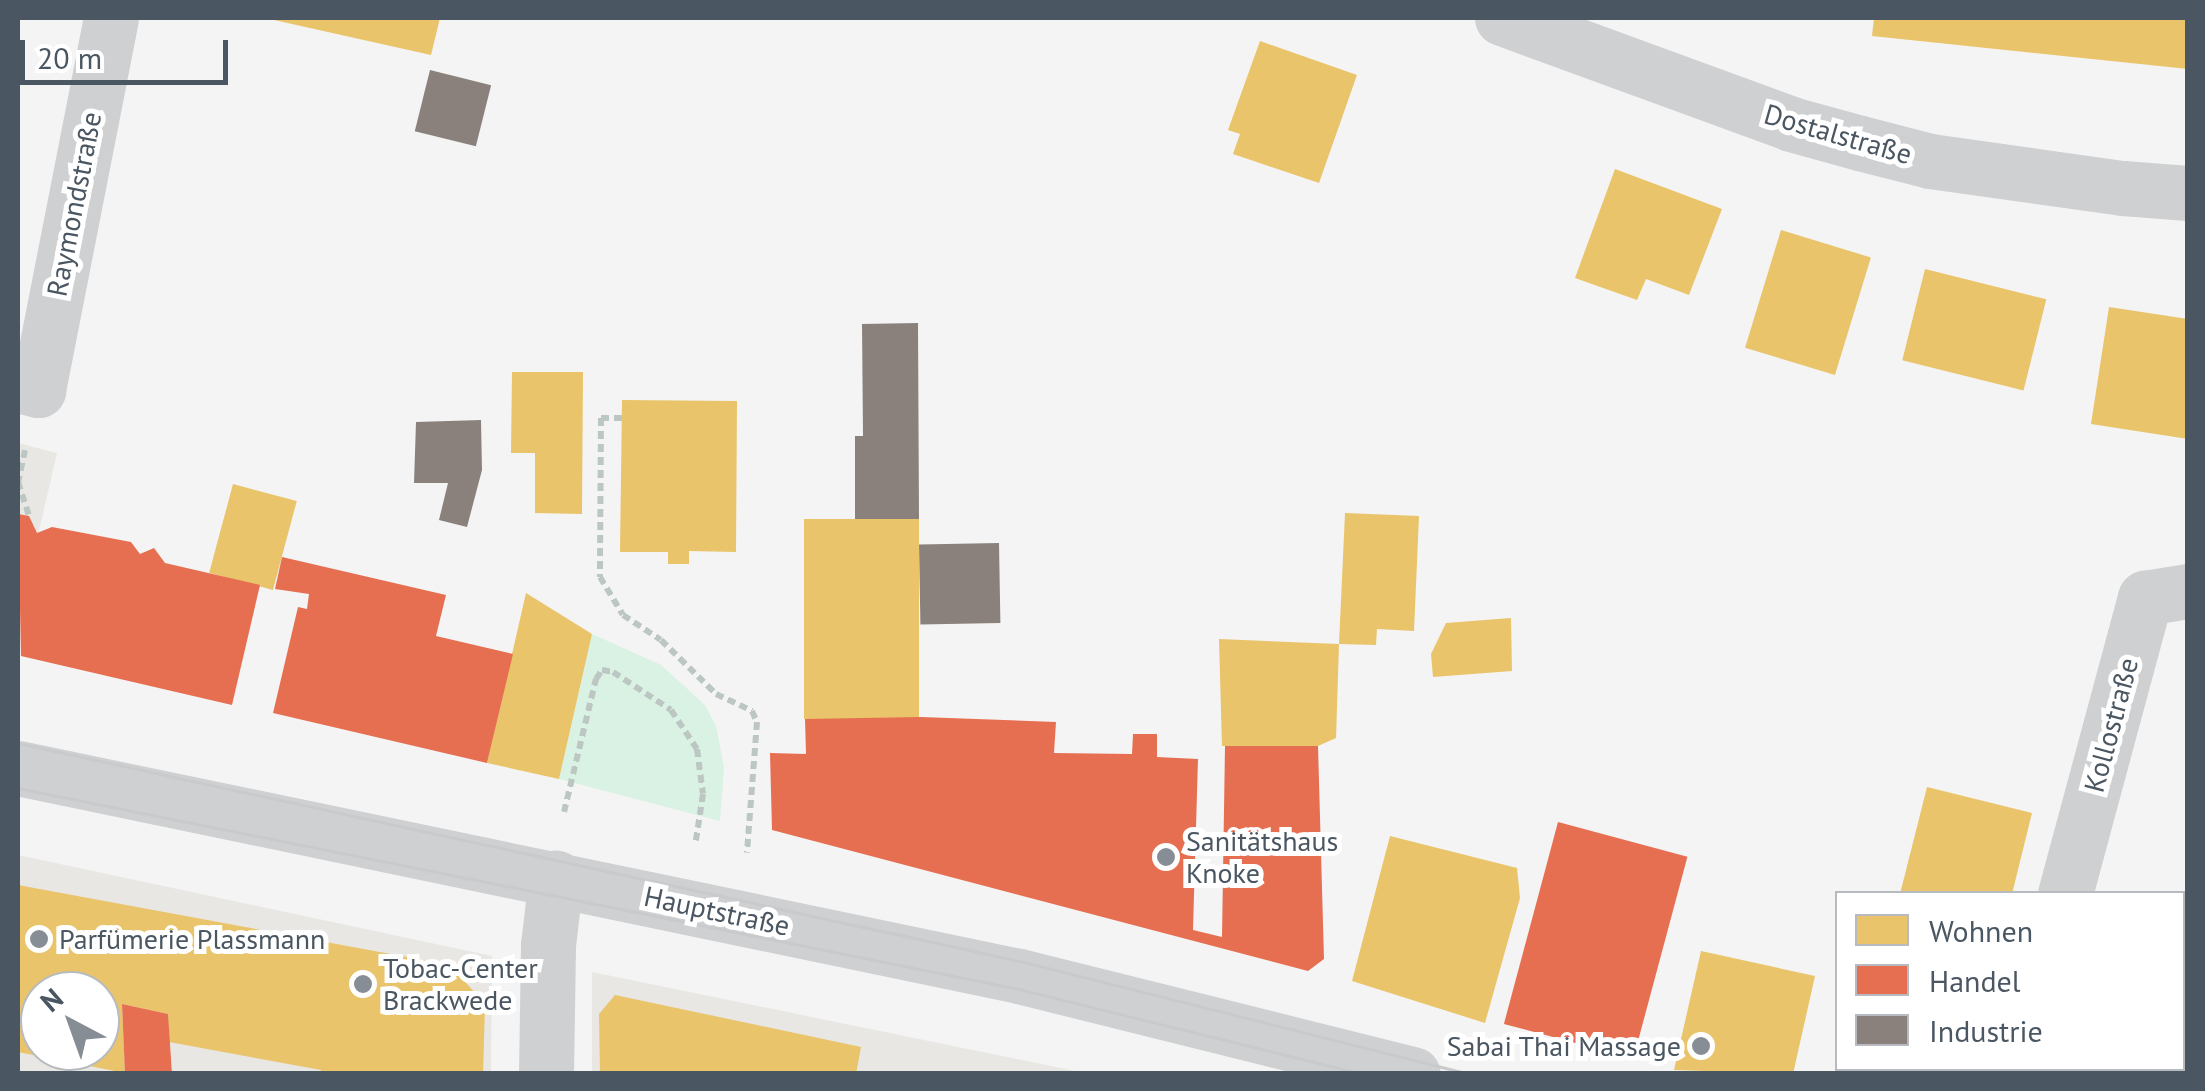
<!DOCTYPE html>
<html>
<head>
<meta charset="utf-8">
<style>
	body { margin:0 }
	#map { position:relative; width:2205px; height:1091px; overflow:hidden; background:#f4f4f4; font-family:"PT Sans",sans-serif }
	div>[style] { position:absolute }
	.commercial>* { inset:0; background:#e8e7e3 }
	.green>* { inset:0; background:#d9f2e3 }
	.homes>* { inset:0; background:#e9c46a; transform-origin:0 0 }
	.shops>* { inset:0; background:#e76f51; transform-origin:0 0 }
	.industry>* { inset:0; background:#8a817c; transform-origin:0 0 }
	.path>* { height:6px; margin-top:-3px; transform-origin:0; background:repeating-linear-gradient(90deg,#bcc7c4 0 8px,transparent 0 13px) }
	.minor>* { height:55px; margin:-27.5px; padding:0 27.5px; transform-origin:27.5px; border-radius:27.5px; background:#ced0d2 }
	.tram>* { height:2.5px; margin:-1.25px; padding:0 1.25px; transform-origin:1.25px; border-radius:1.25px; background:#c9cacc }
	.dots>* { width:28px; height:28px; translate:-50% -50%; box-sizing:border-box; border:5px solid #fff; border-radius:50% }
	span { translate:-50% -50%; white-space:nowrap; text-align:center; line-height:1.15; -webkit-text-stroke:10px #fff; paint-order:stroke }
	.street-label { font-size:28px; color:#4a5661 }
	.poi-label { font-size:28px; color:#4a5661 }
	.left { translate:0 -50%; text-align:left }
	.right { translate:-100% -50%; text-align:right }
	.frame { position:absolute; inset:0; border:20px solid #4a5661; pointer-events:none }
	.legend { position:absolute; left:1835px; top:891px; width:350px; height:180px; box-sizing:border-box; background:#fff; border:2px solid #b7bbc0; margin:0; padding:12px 18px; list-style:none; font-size:30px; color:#4a5661 }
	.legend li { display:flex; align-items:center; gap:20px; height:50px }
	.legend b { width:50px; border:2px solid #b7bbc0 }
	.north { position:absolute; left:20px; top:971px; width:100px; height:100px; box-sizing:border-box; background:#fff; border:2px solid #b7bbc0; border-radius:50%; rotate:319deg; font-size:28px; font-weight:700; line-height:40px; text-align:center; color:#4a5661 }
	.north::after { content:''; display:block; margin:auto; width:35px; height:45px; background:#868d94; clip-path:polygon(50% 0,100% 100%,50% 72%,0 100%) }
	.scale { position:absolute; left:20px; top:40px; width:208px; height:45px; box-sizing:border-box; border:5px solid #4a5661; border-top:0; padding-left:12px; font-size:30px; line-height:35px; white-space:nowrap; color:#4a5661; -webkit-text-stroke:8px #fff; paint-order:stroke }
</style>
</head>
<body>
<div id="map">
	<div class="commercial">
		<div style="clip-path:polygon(18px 443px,57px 453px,18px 622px)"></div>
		<div style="clip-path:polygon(evenodd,18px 855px,492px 956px,491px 1073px,18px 1074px,18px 855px,40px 991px,100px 991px,100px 1051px,40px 1051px,40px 991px)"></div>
		<div style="clip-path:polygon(592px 972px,1085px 1073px,592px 1073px)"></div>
	</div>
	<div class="green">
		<div style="clip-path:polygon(592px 634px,661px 665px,705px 705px,716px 726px,724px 768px,720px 821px,559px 779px)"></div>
	</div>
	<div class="homes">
		<div style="clip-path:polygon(265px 18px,440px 18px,431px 55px)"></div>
		<div style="clip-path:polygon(1874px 18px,2188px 18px,2188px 69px,1872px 36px)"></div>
		<div style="clip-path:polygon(1260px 41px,1357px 75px,1319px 183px,1233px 154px,1240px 134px,1228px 130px)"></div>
		<div style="clip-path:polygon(1615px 169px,1722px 209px,1689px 295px,1646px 279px,1637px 300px,1575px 278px)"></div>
		<div style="left:1781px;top:230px;width:94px;height:123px;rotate:17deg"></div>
		<div style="left:1925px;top:269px;width:125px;height:94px;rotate:14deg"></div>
		<div style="clip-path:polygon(2109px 307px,2188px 319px,2188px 439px,2091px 424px)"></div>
		<div style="clip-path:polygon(512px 372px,583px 372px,582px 514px,535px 513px,535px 453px,511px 453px)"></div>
		<div style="clip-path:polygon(622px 400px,737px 401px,736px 552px,689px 551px,689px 564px,668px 564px,668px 552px,620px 552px)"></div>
		<div style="left:233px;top:484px;width:66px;height:92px;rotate:15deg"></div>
		<div style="clip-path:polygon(1345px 513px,1419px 516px,1414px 631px,1377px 629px,1376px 645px,1339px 644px)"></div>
		<div style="left:804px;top:519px;width:115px;height:200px"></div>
		<div style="clip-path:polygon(526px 593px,592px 634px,559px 779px,487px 763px)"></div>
		<div style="clip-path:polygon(1511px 618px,1512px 671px,1433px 677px,1431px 654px,1446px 623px)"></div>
		<div style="clip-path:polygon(1219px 639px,1339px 644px,1336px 738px,1318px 746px,1222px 746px)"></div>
		<div style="clip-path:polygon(1927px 787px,2032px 813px,2012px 894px,1900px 894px)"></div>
		<div style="clip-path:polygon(1390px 836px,1517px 868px,1520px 898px,1485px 1023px,1352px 981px)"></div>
		<div style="clip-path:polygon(evenodd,18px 885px,450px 965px,485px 1004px,483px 1074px,320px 1074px,321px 1070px,169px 1042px,168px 1014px,122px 1004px,125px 1073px,18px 1052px,18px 885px,40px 991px,100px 991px,100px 1051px,40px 1051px,40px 991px)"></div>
		<div style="clip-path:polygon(1701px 951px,1815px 976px,1793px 1074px,1674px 1070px)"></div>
		<div style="clip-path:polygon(615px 995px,861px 1047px,856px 1074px,600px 1074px,599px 1014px)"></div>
		<div style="clip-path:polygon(2182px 1016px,2188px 1017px,2188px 1074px,2068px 1074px,2070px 1068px,2182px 1068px)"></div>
	</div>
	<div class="shops">
		<div style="clip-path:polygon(18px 514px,29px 516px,37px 533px,52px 527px,131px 542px,140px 554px,154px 548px,165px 563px,260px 585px,232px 705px,21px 656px)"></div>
		<div style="clip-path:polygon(282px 557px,446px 595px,436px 636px,513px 654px,487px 763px,273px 713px,298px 607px,307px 609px,309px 594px,275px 589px)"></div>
		<div style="clip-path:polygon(921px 717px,1056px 722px,1054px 753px,1132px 754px,1133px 734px,1157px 734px,1157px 757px,1198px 759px,1193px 930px,1222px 937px,1225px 746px,1318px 746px,1324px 959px,1308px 971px,772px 830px,770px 753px,806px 754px,805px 719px)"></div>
		<div style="left:1558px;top:822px;width:134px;height:209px;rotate:15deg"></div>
		<div style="clip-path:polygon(122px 1004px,168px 1014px,172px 1074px,125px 1074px)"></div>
	</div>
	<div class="industry">
		<div style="left:430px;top:70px;width:63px;height:63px;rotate:14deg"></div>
		<div style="clip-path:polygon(918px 323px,919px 519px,855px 519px,855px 436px,863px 436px,862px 324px)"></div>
		<div style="clip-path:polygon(481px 420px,482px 470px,467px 527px,439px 520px,448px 483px,414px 483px,416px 422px)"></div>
		<div style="left:999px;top:543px;width:80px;height:80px;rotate:89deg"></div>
	</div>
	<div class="path">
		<div style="left:622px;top:418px;width:21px;rotate:180deg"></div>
		<div style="left:601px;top:418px;width:159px;rotate:90.4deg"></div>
		<div style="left:600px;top:577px;width:44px;rotate:58.8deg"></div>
		<div style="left:623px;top:615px;width:45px;rotate:33.3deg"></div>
		<div style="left:661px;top:640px;width:77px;rotate:44.5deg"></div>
		<div style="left:716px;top:694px;width:40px;rotate:25deg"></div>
		<div style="left:752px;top:711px;width:12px;rotate:66deg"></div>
		<div style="left:757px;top:722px;width:131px;rotate:94.4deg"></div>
		<div style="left:25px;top:450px;width:33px;rotate:102deg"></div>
		<div style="left:18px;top:482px;width:36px;rotate:72deg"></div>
		<div style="left:564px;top:812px;width:137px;rotate:-76.5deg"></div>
		<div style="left:596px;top:679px;width:11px;rotate:-56deg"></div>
		<div style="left:602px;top:670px;width:11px;rotate:10deg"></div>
		<div style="left:613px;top:672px;width:69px;rotate:33.2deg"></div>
		<div style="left:671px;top:710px;width:47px;rotate:56.3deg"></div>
		<div style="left:697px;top:749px;width:45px;rotate:82.4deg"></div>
		<div style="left:703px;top:794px;width:47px;rotate:98.7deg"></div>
	</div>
	<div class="minor">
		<div style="left:1502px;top:18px;width:308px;rotate:20.1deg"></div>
		<div style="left:1791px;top:124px;width:72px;rotate:15.4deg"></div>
		<div style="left:1860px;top:143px;width:72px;rotate:14.4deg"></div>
		<div style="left:1930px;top:161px;width:195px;rotate:8deg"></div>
		<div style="left:2123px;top:188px;width:65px;rotate:4.4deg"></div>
		<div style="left:18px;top:385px;width:21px;rotate:14deg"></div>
		<div style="left:38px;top:390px;width:379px;rotate:-78.9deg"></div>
		<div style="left:18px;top:768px;width:1022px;rotate:11.74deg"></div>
		<div style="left:1019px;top:976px;width:406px;rotate:14deg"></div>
		<div style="left:2065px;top:894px;width:307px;rotate:-74.9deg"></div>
		<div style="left:2145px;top:598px;width:44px;rotate:-9.2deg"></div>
		<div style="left:546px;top:1074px;width:129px;rotate:-89.1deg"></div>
		<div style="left:548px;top:945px;width:68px;rotate:-83.3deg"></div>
		<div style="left:2015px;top:1074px;width:6px;rotate:-72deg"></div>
	</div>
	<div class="tram">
		<div style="left:18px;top:743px;width:1030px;rotate:12.28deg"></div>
		<div style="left:1024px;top:962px;width:459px;rotate:14.1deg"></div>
		<div style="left:18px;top:788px;width:1021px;rotate:11.35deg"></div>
		<div style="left:1019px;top:989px;width:353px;rotate:13.9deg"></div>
	</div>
	<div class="dots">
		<div style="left:1166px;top:857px;background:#868d94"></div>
		<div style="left:39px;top:939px;background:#868d94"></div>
		<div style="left:363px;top:984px;background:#868d94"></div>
		<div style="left:1701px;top:1046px;background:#868d94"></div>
	</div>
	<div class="street-label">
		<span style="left:1838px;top:134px;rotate:16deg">Dostalstraße</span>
		<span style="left:74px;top:204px;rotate:-79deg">Raymondstraße</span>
		<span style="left:2111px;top:725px;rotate:-75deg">Kollostraße</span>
		<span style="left:717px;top:911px;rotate:12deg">Hauptstraße</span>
	</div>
	<div class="poi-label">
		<span class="left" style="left:1186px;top:857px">Sanitätshaus<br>Knoke</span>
		<span class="left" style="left:59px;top:939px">Parfümerie Plassmann</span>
		<span class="left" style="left:383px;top:984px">Tobac-Center<br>Brackwede</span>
		<span class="right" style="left:1681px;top:1046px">Sabai Thai Massage</span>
	</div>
	<div class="frame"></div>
	<ul class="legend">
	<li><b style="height:28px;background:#e9c46a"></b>Wohnen</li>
	<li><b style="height:28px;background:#e76f51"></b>Handel</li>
	<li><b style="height:28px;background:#8a817c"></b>Industrie</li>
	</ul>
	<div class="north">N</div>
	<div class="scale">20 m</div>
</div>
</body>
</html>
